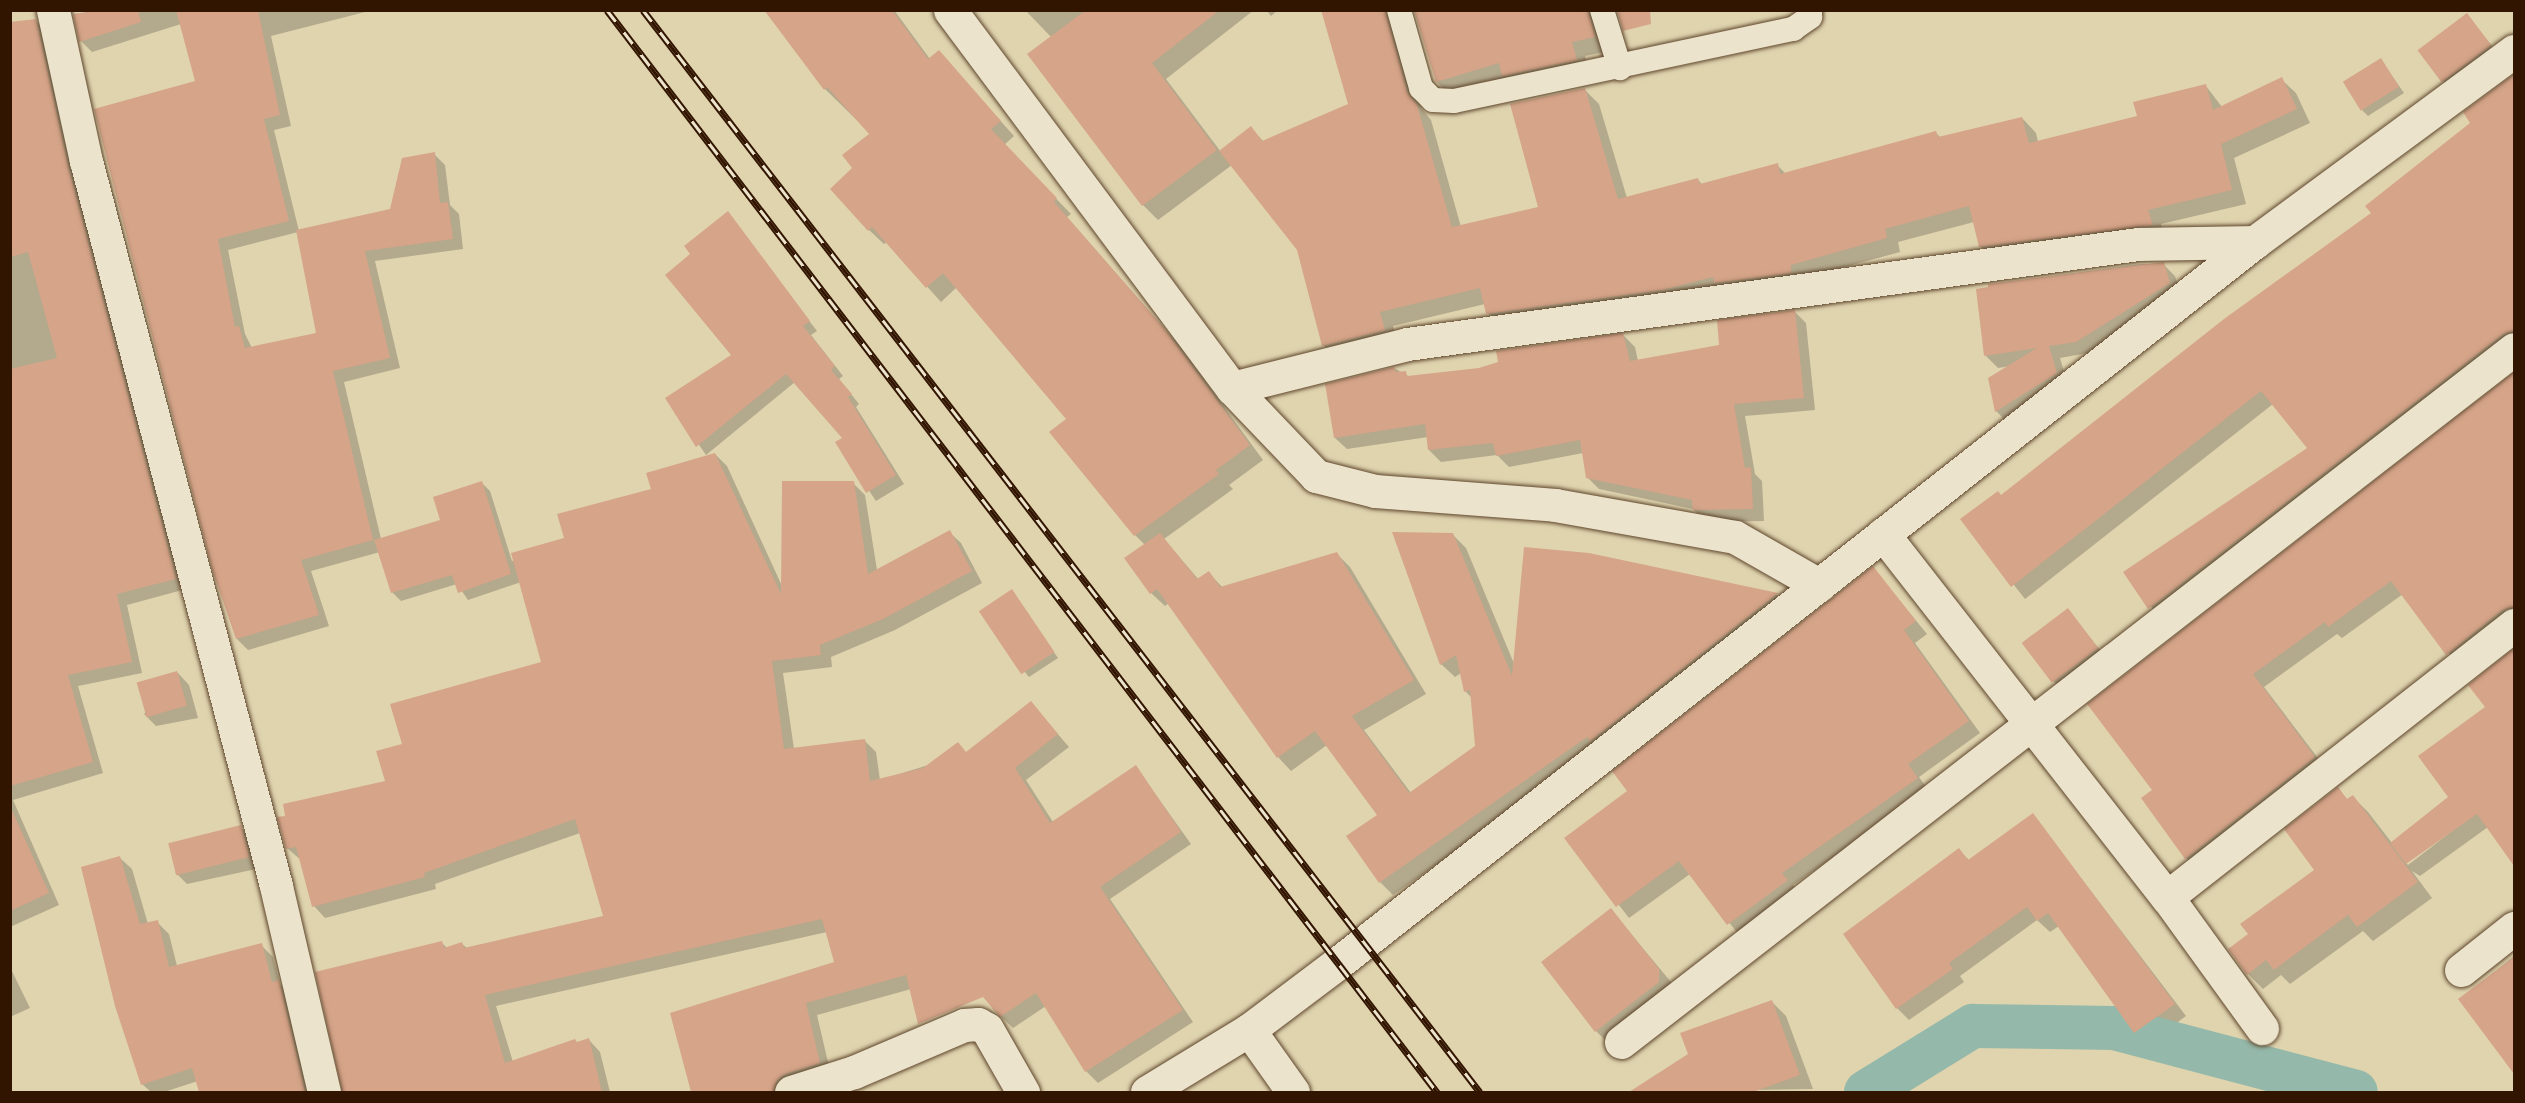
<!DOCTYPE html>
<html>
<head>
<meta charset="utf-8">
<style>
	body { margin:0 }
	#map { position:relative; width:2525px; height:1103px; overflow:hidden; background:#e0d4af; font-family:"IM FELL Great Primer",serif }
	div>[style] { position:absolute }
	.shadow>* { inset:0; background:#0003; transform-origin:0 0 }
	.canal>* { height:44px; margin:-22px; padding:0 22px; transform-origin:22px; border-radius:22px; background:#94b8a9 }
	.building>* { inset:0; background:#d5a489; transform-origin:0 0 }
	.roads { filter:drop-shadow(0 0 2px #5e452c) drop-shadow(0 0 2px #5e452c) }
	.service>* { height:24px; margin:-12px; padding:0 12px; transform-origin:12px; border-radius:12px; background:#ebe3cb }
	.minor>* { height:33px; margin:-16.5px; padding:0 16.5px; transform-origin:16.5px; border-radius:16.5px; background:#ebe3cb }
	.tertiary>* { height:33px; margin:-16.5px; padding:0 16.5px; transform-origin:16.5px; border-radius:16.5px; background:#ebe3cb }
	.rail>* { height:7px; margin-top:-3.5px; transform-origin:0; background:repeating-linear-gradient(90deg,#ebe3cb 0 14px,#321500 0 28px); box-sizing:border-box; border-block:2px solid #321500 }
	span { translate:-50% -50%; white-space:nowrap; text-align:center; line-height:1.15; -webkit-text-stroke:6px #ebe3cb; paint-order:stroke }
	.frame { position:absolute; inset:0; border:12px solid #321500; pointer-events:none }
</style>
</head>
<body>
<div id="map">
	<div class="shadow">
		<div style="clip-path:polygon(evenodd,85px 10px,373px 10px,271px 36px,291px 126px,274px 130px,299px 231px,391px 211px,434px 154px,445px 165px,450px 205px,459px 214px,463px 249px,375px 261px,400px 368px,344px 382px,381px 539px,442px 521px,481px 482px,490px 491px,512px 561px,566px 539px,715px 454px,727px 466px,782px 586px,853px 483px,865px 495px,877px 570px,949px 532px,961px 543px,982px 583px,895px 630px,831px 657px,832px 667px,783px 673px,794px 749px,864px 740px,876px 752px,880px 780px,967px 753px,1031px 703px,1069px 747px,1026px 780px,1053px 822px,1136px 767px,1191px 844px,1110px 899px,1193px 1022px,1098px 1083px,1086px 1071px,1046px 1006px,1013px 1028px,993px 1009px,919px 896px,933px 983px,817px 1015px,831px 1075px,791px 1092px,693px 1092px,672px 1014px,835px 963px,827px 932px,496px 1006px,513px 1062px,589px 1040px,600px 1052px,610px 1092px,342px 1092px,442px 943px,447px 948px,462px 944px,467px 948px,605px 917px,580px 833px,435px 884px,436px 889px,325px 918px,314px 906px,301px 860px,287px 848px,387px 782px,404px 745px,543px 663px,521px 582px,468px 600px,457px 584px,401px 601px,392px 592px,380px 552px,311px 571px,329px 626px,248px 650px,237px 639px,197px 82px,181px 24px,92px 52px,81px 41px,85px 10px,298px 232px,318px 334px,252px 348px,245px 334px,228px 250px,298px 232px)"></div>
		<div style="clip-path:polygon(766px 10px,894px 10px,930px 59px,939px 52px,1014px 136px,1004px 145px,1071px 214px,1067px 217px,1178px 344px,1263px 460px,1229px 485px,1233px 489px,1164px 539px,1199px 580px,1209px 573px,1223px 588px,1337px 554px,1350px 567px,1426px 694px,1364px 730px,1411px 793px,1477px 747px,1472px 698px,1465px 691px,1461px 673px,1455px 677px,1441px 664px,1452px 534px,1466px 548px,1515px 666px,1589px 555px,1777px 595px,1790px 608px,1601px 750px,1393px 895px,1380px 882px,1379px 815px,1327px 745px,1291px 771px,1278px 757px,1169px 603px,1165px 606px,1151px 593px,1145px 545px,1135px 535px,1068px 419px,957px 287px,941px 302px,887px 242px,884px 244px,869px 230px,854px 168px,871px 134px,825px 89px)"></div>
		<div style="clip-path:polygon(1025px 10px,1254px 10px,1166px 79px,1221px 152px,1251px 128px,1264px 142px,1350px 105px,1322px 10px,1414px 10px,1402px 14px,1399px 29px,1421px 108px,1431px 120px,1461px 227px,1540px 208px,1584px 89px,1599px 104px,1627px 198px,1698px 180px,1703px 185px,1777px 165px,1786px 174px,1936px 133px,1941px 138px,2022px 118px,2036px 133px,2038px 142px,2139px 117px,2206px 86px,2222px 107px,2281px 79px,2296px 93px,2310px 123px,2234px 158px,2246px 204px,2161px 224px,2166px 239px,1994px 260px,1980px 246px,1974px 222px,1898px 242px,1900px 252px,1804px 278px,1502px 328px,1488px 313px,1485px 304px,1393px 326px,1398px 344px,1338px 359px,1323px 345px,1299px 250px,1232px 165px,1158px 220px,1143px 205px,1052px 38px)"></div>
		<div style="clip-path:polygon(1266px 10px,1278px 10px,1271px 16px)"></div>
		<div style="clip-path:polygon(1416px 10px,1600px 10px,1609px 51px,1585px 56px,1590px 74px,1451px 96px,1437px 82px)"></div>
		<div style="left:2467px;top:15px;width:46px;height:60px;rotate:51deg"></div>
		<div style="clip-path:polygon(35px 20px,46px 31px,186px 589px,127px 605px,142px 673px,78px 686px,103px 773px,13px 800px,59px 905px,10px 927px,10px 194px)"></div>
		<div style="clip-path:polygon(2381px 60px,2404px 93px,2368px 116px,2362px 110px)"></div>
		<div style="clip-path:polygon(2514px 77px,2514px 347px,2162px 621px,2125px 572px,2309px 449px,2273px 404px,2025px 599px,1962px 519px,2001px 496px,2373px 214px,2473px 123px,2465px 112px)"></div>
		<div style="clip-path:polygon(727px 213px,817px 331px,811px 335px,843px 376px,839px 379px,859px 404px,856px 407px,904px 484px,876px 501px,837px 443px,844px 438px,795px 382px,706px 455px,667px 398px,733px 356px,692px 254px)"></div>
		<div style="clip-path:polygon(2140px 264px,2163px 264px,2175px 276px,2181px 295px,2088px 353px,2060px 358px,2068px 385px,2008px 423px,1996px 411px,2011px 366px,1998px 368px,1986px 356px,1989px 285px)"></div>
		<div style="clip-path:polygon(1794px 311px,1806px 323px,1815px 410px,1745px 416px,1755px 474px,1762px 481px,1764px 521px,1706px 522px,1693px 509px,1599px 489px,1587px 477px,1583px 453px,1509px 467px,1497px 455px,1441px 462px,1429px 450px,1428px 437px,1347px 449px,1335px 438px,1394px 368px,1410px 377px,1479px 370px,1623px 335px,1635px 347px,1638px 361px,1721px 346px)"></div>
		<div style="clip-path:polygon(2514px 374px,2514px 626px,2459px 666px,2403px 594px,2342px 638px,2337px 634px,2264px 687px,2327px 770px,2199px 870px,2186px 858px,2154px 790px,2089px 704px)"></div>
		<div style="clip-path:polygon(1873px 568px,1927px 634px,1915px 643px,1980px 733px,1919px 777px,1929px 791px,1793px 885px,1799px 893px,1740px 936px,1690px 874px,1629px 918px,1567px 838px,1629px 792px)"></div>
		<div style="clip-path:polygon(1011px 591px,1058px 658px,1029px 677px,1024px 671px)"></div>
		<div style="clip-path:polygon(2068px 610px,2109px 661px,2066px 694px,2054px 682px)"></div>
		<div style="clip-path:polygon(evenodd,2514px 650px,2514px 863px,2488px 827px,2420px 876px,2412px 871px,2432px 898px,2373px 941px,2363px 931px,2290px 984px,2281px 975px,2263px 989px,2248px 974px,2250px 935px,2316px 870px,2337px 789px,2348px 800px,2353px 797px,2368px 812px,2392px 843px,2450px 797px,2487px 708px,2470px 685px,2514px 650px,2482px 808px,2408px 865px,2406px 863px,2482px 808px)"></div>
		<div style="clip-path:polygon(177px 672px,189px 685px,198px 718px,156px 726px,144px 714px)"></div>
		<div style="clip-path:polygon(2033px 815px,2186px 1016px,2148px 1044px,2059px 926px,2050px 932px,2037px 920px,1960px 976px,1964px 982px,1909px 1020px,1897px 1008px,1959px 850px,1969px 860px)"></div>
		<div style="clip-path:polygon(240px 827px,252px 839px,260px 868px,187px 884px,175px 872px)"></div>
		<div style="clip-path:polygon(120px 858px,132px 869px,148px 924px,157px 922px,169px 934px,177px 966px,261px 945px,273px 957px,280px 984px,290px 994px,313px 1092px,201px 1092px,198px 1081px,164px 1092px,151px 1092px,142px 1084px)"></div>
		<div style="clip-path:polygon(1611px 910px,1676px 988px,1613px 1048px,1596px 1031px)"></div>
		<div style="clip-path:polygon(2514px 956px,2514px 1071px,2460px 1000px)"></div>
		<div style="clip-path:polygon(10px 967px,30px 1008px,10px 1017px)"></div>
		<div style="clip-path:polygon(1771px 1001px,1786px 1016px,1813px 1089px,1641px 1092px)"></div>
	</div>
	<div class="canal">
		<div style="left:1866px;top:1092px;width:126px;rotate:-31.7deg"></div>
		<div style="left:1973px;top:1026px;width:141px;rotate:0.8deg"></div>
		<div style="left:2114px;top:1028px;width:250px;rotate:14.8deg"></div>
	</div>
	<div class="building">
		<div style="clip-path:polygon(101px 10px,138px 10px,141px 22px,79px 42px,73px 14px)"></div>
		<div style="clip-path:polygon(176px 10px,258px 10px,280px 115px,264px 119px,289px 221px,218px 239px,235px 327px,239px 326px,245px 348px,316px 333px,296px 230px,390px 209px,402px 158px,435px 152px,440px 203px,448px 202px,453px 239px,365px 251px,390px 358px,333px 371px,373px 540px,301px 560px,319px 615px,236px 639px,212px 569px,94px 109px,195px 81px)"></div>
		<div style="clip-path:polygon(764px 10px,892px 10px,928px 59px,939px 50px,1001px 121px,991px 129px,1057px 198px,1054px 202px,1164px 328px,1250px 445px,1216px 470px,1219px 474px,1134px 536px,1049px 432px,1066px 419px,943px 273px,926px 288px,872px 227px,868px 231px,830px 189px,852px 168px,842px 155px,869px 134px,827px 87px,824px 90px)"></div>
		<div style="clip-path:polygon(1086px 10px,1220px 10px,1152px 63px,1217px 150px,1142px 206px,1027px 54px)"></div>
		<div style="clip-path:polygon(1321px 10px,1385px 10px,1407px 92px,1417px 105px,1452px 227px,1538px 207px,1510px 104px,1585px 88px,1618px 199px,1698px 178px,1700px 184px,1778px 163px,1780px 174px,1936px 131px,1938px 137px,2022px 117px,2029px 143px,2137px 116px,2133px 102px,2206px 84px,2213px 110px,2282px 77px,2297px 109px,2221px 144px,2232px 190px,2148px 210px,2153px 225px,1979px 247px,1969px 206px,1885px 229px,1887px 238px,1791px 265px,1791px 273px,1714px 283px,1713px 277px,1662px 290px,1486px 314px,1480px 288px,1380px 312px,1385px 330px,1322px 346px,1297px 250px,1219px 151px,1251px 126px,1262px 141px,1348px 104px)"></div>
		<div style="clip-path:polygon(1414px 10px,1588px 10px,1595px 37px,1572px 42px,1577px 60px,1502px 76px,1499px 63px,1436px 82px)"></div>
		<div style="clip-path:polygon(1617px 10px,1650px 10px,1651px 24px,1623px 31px)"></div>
		<div style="left:2467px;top:13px;width:40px;height:62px;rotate:53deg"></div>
		<div style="clip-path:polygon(36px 19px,68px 166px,176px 579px,117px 594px,132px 662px,68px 675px,93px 762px,10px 786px,10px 369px,57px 358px,28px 252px,10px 257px,10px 22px)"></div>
		<div style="left:2381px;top:58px;width:34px;height:45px;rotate:58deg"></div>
		<div style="clip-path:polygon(2514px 74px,2514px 331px,2503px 334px,2148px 609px,2123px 572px,2307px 448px,2261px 391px,2011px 587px,1960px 519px,1998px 491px,2001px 495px,2224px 319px,2371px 213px,2365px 206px,2470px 123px,2463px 112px)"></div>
		<div style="clip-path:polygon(728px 211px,810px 321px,803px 326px,835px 366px,831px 370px,852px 394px,848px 397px,896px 475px,866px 493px,835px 442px,842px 438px,786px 374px,696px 447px,665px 398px,731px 355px,665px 275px,690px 254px,684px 246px)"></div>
		<div style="clip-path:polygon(2164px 262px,2170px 283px,2076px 342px,2049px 346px,2057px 373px,1995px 412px,1988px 378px,2037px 348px,1984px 356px,1976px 289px,1988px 287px,1988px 284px)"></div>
		<div style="clip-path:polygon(1795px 310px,1804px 398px,1734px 404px,1745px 468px,1751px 467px,1753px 509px,1693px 510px,1692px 500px,1586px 478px,1580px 440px,1496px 456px,1493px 443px,1428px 450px,1425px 424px,1334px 438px,1325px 384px,1394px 367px,1396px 372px,1406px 371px,1407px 376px,1479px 368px,1498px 362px,1496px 351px,1623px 333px,1630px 361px,1719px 345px,1717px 320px)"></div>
		<div style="clip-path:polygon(2514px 372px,2514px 607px,2502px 610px,2446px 655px,2391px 581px,2328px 627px,2325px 622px,2253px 674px,2315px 757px,2185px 859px,2141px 798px,2152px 790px,2087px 704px)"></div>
		<div style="clip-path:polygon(715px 453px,781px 594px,782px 481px,854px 481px,868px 574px,950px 530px,972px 571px,883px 619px,820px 645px,821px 655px,772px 661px,784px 749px,865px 739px,870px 781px,923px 768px,958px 742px,966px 752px,1031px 701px,1058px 734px,1015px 768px,1050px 823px,1136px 765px,1181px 832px,1100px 887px,1183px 1010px,1085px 1072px,1036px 993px,1000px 1017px,983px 997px,918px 1024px,906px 975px,806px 1003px,820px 1063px,785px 1074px,777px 1080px,773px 1092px,691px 1092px,670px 1013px,834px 962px,822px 919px,485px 995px,505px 1063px,575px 1039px,577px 1042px,589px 1038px,602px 1092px,342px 1092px,315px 972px,442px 941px,444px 948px,462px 942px,464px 948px,603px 916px,575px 819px,424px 873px,425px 877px,312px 907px,296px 847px,286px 849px,277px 817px,285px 816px,283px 804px,385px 781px,376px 751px,402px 744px,390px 704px,541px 662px,511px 553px,564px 538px,557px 514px,651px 489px,646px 473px)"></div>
		<div style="clip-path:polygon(482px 481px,511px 574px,458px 593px,452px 575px,391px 593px,374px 540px,440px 520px,433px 497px)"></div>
		<div style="clip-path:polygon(1392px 532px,1453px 533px,1512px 676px,1524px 547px,1589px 553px,1778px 593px,1590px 741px,1587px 737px,1379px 883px,1346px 836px,1377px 815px,1315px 731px,1277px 758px,1157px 589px,1150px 594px,1124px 558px,1160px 533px,1197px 579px,1209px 571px,1220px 587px,1337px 552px,1414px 680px,1352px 716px,1409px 793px,1475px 746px,1470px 690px,1464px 692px,1456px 655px,1440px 665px)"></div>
		<div style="clip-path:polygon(1873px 566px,1916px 621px,1904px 630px,1969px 721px,1908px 764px,1918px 778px,1782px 873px,1788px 880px,1727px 925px,1679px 861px,1616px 907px,1564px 838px,1627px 791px,1612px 771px)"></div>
		<div style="left:1012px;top:589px;width:76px;height:40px;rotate:56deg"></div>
		<div style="left:2068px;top:608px;width:50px;height:58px;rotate:53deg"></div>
		<div style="clip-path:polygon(2514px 648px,2514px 866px,2477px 814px,2406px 864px,2390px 843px,2448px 797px,2418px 756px,2485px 707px,2468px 685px)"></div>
		<div style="left:177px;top:671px;width:36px;height:42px;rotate:74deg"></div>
		<div style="clip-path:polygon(2338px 787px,2347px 799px,2353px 795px,2418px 882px,2357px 927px,2348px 915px,2274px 970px,2266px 960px,2247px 975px,2228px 949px,2248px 934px,2240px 924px,2314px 870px,2284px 829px)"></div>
		<div style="clip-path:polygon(10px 806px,49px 893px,10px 911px)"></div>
		<div style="clip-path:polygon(2033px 813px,2175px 1004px,2134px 1033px,2048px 913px,2037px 921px,2027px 907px,1949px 963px,1953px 969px,1896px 1009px,1843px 934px,1959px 848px,1968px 860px)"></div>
		<div style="left:241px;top:825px;width:33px;height:75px;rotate:76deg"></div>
		<div style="clip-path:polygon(120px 856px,140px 924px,158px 920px,169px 967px,262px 943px,272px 982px,279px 980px,305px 1092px,199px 1092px,192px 1068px,141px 1085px,115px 1006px,81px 867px)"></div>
		<div style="clip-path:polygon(1611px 908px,1659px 969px,1659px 982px,1595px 1032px,1541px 962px)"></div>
		<div style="clip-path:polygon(2514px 957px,2514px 1074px,2458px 999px)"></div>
		<div style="clip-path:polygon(1772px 1000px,1800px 1075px,1753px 1092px,1629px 1092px,1688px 1054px,1680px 1033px)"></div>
	</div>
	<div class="roads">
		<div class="service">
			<div style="left:1399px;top:10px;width:81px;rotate:74.2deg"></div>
			<div style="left:1421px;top:88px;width:17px;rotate:45deg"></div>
			<div style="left:1433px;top:100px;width:21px;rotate:3deg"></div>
			<div style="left:1454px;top:101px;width:347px;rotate:-12deg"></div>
			<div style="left:1793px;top:29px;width:21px;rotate:-35deg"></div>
			<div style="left:1810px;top:17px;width:7px;rotate:-90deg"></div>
			<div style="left:1602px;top:10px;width:61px;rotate:72.8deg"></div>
		</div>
		<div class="minor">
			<div style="left:53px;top:10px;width:155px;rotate:77.7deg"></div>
			<div style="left:86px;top:161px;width:749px;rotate:75.31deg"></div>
			<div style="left:276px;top:886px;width:212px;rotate:76.9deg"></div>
			<div style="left:950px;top:10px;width:472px;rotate:53.3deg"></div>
			<div style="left:1232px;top:388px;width:122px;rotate:46.3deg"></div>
			<div style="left:1316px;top:476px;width:61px;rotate:14.3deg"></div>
			<div style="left:1375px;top:491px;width:181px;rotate:4.4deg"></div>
			<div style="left:1555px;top:505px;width:183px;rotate:10.1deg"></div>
			<div style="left:1735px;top:537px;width:97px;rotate:29.7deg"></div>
			<div style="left:1232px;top:388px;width:180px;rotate:-14.1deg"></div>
			<div style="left:1407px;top:344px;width:738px;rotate:-7.79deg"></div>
			<div style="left:2138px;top:244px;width:117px;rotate:-1deg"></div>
			<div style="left:1883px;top:534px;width:461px;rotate:52deg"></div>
			<div style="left:2167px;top:897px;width:162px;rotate:54.1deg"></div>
			<div style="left:2167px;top:897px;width:441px;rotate:-38.1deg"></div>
			<div style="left:2461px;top:970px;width:68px;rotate:-38.4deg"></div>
			<div style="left:1249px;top:1030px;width:76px;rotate:54.6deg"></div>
			<div style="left:1621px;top:1042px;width:1130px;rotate:-37.81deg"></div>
			<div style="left:791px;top:1092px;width:66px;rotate:-17.6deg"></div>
			<div style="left:854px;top:1072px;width:120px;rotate:-23.1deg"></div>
			<div style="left:964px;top:1025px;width:14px;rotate:-4deg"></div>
			<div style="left:978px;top:1024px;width:10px;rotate:29deg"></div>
			<div style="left:987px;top:1029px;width:73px;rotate:60.3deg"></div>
		</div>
		<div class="tertiary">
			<div style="left:1147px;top:1092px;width:119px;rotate:-31.3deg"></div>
			<div style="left:1249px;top:1030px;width:111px;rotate:-37deg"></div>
			<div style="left:1338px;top:963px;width:1167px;rotate:-38.18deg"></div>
			<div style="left:2255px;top:242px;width:322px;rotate:-36.4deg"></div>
		</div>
	</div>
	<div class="rail">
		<div style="left:607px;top:10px;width:1364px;rotate:52.51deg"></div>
		<div style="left:643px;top:10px;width:1368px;rotate:52.28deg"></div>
	</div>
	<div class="frame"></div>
</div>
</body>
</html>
